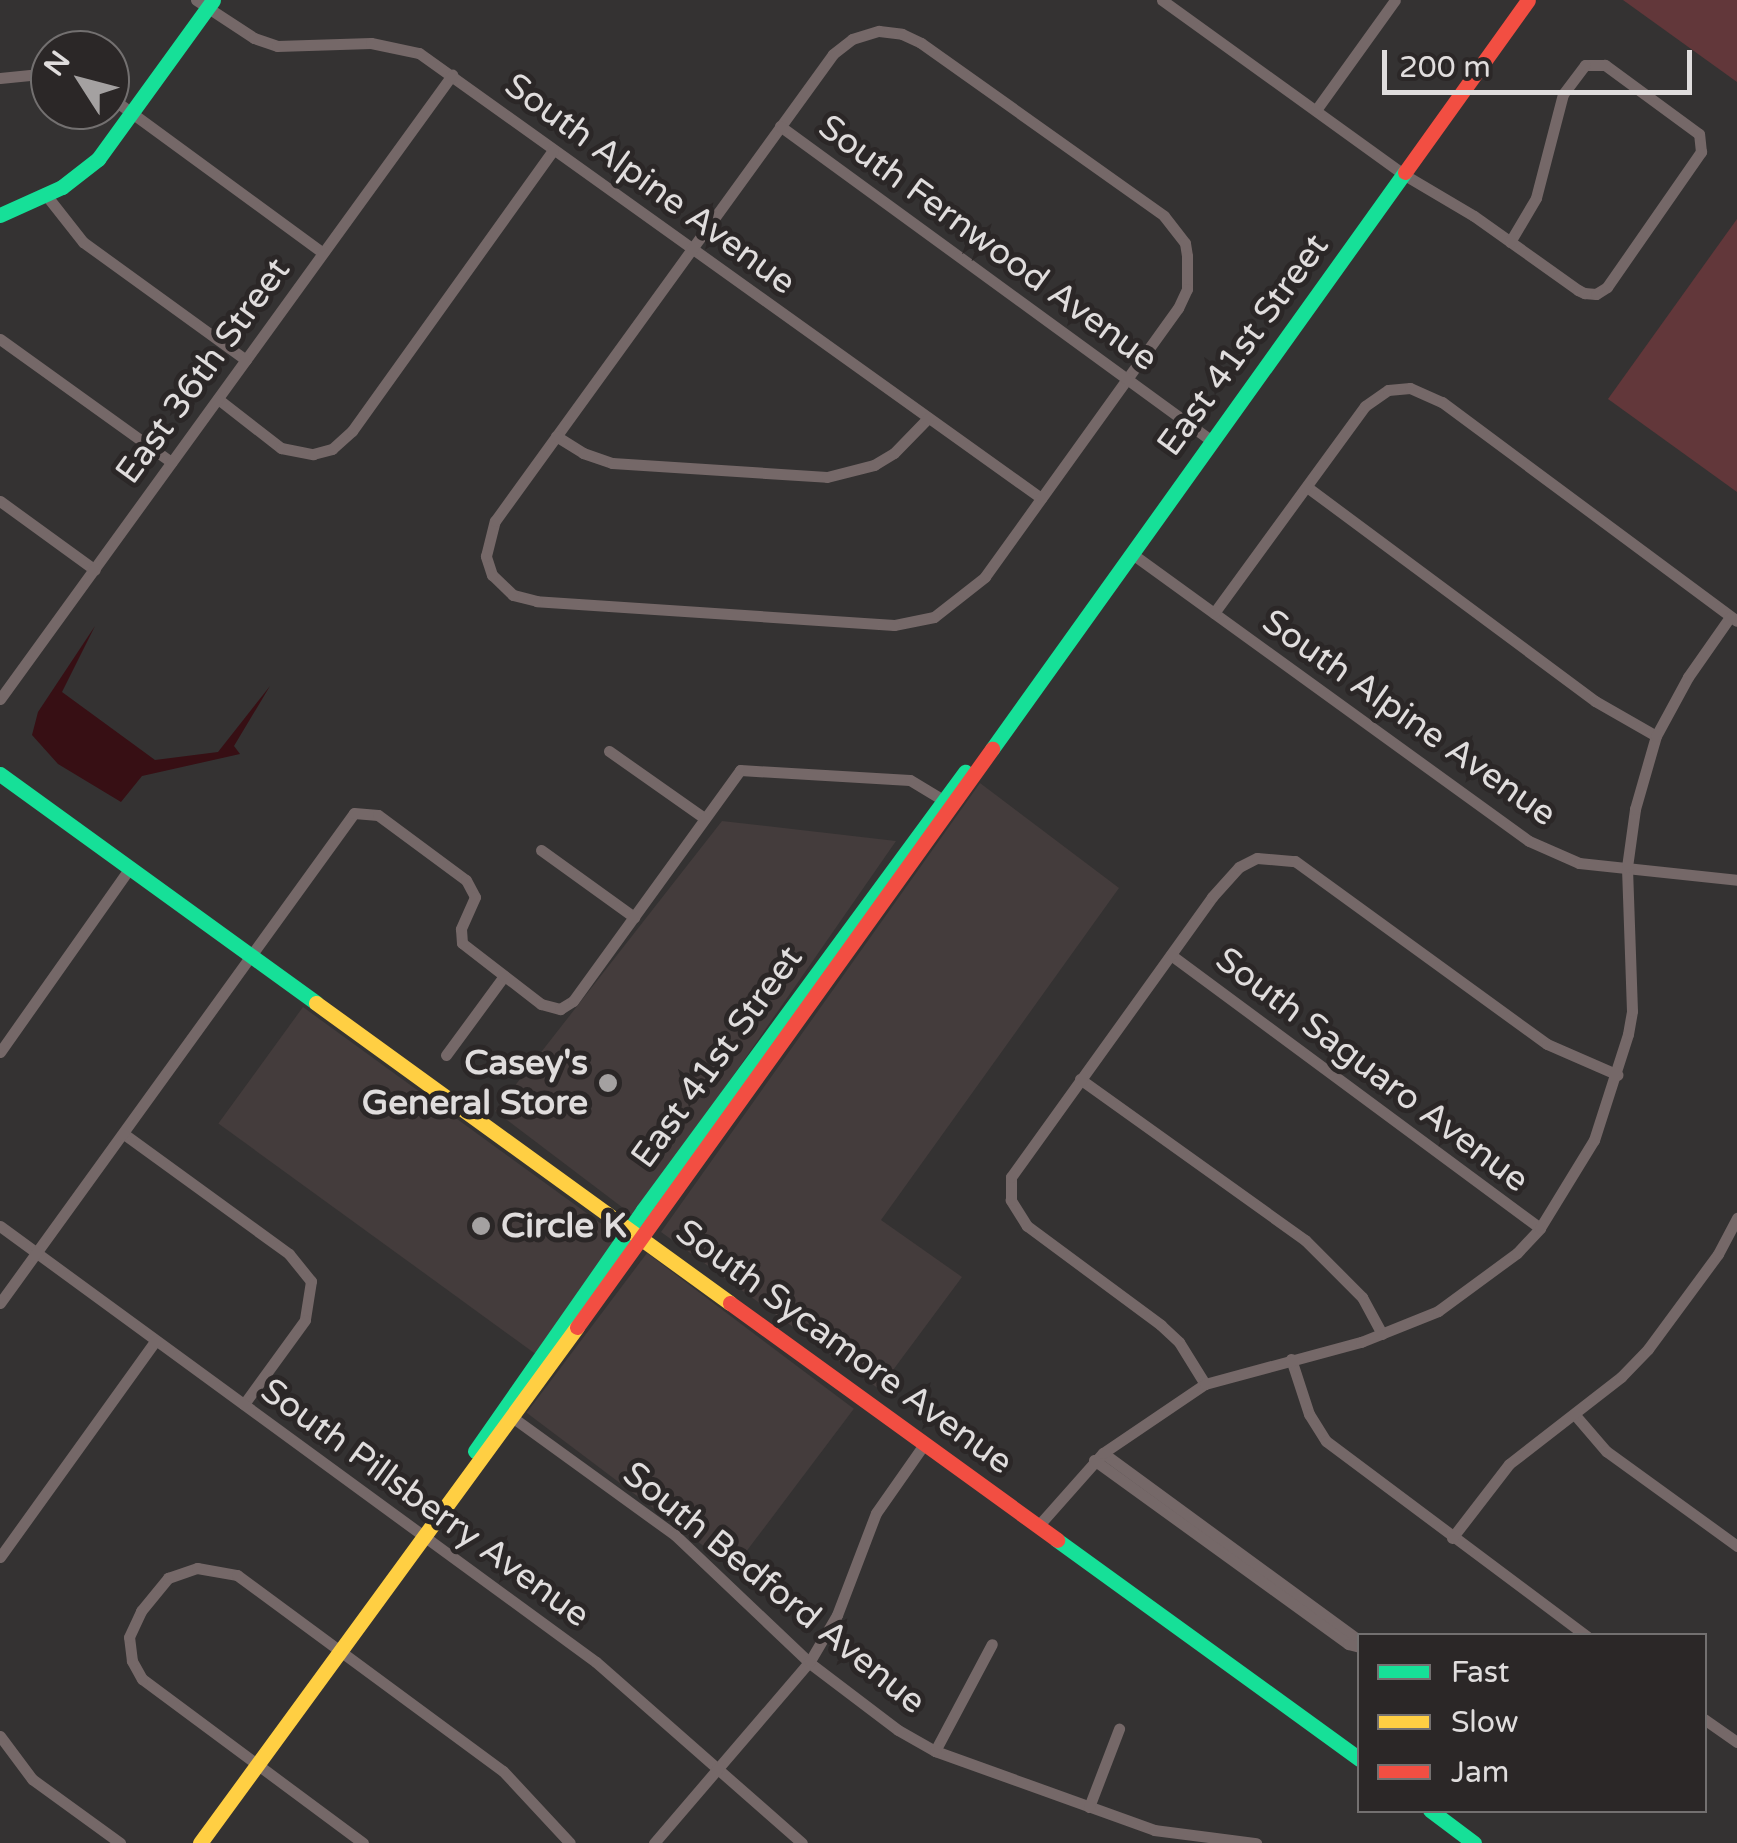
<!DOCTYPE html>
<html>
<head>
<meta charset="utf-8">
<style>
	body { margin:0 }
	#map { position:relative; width:1737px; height:1843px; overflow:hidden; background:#343232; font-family:"Varela Round",sans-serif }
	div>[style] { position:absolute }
	.built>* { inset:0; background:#443c3c; transform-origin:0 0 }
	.green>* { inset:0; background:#62373a }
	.water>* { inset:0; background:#370f14 }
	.street>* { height:11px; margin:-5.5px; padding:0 5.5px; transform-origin:5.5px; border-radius:5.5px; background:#756868 }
	.fast>* { height:15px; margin:-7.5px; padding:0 7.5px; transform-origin:7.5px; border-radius:7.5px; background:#16e098 }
	.slow>* { height:15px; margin:-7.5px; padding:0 7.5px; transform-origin:7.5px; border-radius:7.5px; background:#ffcf43 }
	.jam>* { height:15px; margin:-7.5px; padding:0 7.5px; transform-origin:7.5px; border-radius:7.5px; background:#f24e42 }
	.dots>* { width:28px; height:28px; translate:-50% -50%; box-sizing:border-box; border:5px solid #2b2727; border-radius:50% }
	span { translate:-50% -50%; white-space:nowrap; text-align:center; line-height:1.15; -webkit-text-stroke:10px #2b2727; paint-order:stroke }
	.street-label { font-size:35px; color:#e0dddd }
	.poi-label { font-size:35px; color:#e0dddd; font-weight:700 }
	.right { translate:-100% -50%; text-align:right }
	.left { translate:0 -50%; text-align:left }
	.legend { position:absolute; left:1357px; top:1633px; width:350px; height:180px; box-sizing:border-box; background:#2b2727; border:2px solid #737070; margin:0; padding:12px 18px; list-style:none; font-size:30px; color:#e0dddd }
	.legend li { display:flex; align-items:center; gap:20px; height:50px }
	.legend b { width:50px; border:2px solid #737070 }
	.north { position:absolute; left:30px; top:30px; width:100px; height:100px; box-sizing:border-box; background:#2b2727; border:2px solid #737070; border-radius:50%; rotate:306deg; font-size:28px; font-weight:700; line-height:40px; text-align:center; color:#e0dddd }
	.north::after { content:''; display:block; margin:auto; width:35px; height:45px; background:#a4a1a1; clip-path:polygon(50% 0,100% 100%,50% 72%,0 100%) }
	.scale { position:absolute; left:1382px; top:50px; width:310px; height:45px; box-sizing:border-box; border:5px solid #e0dddd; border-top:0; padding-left:12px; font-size:30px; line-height:35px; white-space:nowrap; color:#e0dddd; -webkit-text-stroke:8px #2b2727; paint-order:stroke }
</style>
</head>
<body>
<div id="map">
	<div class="built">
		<div style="clip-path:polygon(980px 783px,1119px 888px,881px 1220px,962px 1277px,879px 1389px,661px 1232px)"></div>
		<div style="clip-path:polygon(722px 821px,896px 841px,635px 1217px,495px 1111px)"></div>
		<div style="left:303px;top:1007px;width:393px;height:144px;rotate:36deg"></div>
		<div style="left:647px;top:1253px;width:259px;height:200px;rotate:37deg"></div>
	</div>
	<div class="green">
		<div style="clip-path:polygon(1623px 0,1737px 0,1737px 82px)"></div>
		<div style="clip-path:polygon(1737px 219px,1737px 492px,1608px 399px)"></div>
	</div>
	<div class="water">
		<div style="clip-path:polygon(95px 626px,62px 692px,155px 760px,218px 752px,270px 686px,234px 746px,240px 754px,142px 776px,121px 802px,58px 764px,32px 735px,38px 712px)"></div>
	</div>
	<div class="street">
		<div style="left:196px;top:0;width:69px;rotate:33.2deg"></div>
		<div style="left:254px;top:38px;width:24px;rotate:19deg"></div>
		<div style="left:277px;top:46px;width:94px;rotate:-1.8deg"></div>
		<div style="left:371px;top:43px;width:49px;rotate:11.8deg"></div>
		<div style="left:419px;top:53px;width:765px;rotate:35.58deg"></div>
		<div style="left:1162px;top:0;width:297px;rotate:35.8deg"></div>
		<div style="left:1403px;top:174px;width:82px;rotate:30.6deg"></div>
		<div style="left:1474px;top:216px;width:128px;rotate:35.4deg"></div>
		<div style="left:1578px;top:290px;width:7px;rotate:27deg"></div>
		<div style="left:1584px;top:293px;width:12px;rotate:5deg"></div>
		<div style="left:1596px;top:294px;width:13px;rotate:-32deg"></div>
		<div style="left:1607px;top:287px;width:165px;rotate:-55.2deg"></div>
		<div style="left:1701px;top:152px;width:18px;rotate:-96deg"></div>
		<div style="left:1699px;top:134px;width:117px;rotate:-143.7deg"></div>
		<div style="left:1605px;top:65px;width:20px;rotate:180deg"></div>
		<div style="left:1585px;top:65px;width:36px;rotate:127deg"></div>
		<div style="left:1563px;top:94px;width:107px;rotate:104.6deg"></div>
		<div style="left:1536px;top:198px;width:51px;rotate:120.6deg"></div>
		<div style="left:879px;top:31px;width:23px;rotate:7deg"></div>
		<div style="left:902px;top:34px;width:21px;rotate:25deg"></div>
		<div style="left:921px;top:43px;width:298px;rotate:35.4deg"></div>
		<div style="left:1164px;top:216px;width:34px;rotate:52deg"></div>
		<div style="left:1185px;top:243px;width:13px;rotate:81deg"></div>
		<div style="left:1187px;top:256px;width:33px;rotate:90deg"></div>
		<div style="left:1187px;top:289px;width:21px;rotate:115deg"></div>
		<div style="left:1178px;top:308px;width:331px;rotate:125.7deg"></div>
		<div style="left:985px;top:577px;width:65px;rotate:141.9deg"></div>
		<div style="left:934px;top:617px;width:41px;rotate:168.7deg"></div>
		<div style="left:894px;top:625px;width:358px;rotate:-176.2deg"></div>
		<div style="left:537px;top:601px;width:25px;rotate:-166deg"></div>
		<div style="left:513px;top:595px;width:29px;rotate:-136deg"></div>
		<div style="left:492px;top:575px;width:20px;rotate:-108deg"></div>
		<div style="left:486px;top:556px;width:36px;rotate:-76deg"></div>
		<div style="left:495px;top:521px;width:576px;rotate:-54.1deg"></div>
		<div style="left:833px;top:54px;width:24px;rotate:-38deg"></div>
		<div style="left:852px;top:39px;width:28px;rotate:-17deg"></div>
		<div style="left:0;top:78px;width:50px;rotate:-5.7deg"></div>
		<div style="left:110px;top:97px;width:263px;rotate:36.2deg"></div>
		<div style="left:1316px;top:110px;width:135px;rotate:-54.3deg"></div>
		<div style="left:780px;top:126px;width:535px;rotate:36.1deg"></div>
		<div style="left:46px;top:195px;width:60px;rotate:51.8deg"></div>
		<div style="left:83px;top:242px;width:201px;rotate:35.9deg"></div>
		<div style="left:0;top:339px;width:211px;rotate:35.7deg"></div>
		<div style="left:218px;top:399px;width:80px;rotate:37.9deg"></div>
		<div style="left:281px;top:448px;width:33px;rotate:11deg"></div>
		<div style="left:313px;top:454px;width:20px;rotate:-15deg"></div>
		<div style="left:332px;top:449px;width:27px;rotate:-42deg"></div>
		<div style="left:352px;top:431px;width:345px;rotate:-54.4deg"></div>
		<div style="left:556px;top:436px;width:32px;rotate:32deg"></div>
		<div style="left:583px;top:453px;width:31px;rotate:19deg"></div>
		<div style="left:612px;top:463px;width:215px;rotate:3.7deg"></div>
		<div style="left:827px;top:477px;width:49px;rotate:-14.3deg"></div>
		<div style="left:874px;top:465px;width:23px;rotate:-31deg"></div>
		<div style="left:894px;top:453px;width:49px;rotate:-45.8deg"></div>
		<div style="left:1307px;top:487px;width:359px;rotate:36.6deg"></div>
		<div style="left:1595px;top:701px;width:70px;rotate:29.8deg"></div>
		<div style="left:0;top:501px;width:117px;rotate:36deg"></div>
		<div style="left:1131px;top:553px;width:491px;rotate:35.9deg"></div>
		<div style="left:1529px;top:841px;width:55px;rotate:23.7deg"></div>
		<div style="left:1579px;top:863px;width:159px;rotate:6.1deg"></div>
		<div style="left:1214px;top:613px;width:256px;rotate:-53.9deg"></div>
		<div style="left:1365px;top:406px;width:28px;rotate:-35deg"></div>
		<div style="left:1388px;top:390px;width:22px;rotate:-5deg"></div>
		<div style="left:1410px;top:388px;width:35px;rotate:24deg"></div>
		<div style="left:1442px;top:402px;width:367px;rotate:36.6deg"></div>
		<div style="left:0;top:699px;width:771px;rotate:-54.08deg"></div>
		<div style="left:609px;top:751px;width:116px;rotate:35.2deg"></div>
		<div style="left:541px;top:850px;width:115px;rotate:35.8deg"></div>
		<div style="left:1171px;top:955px;width:459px;rotate:36.5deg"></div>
		<div style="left:0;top:1052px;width:225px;rotate:-54.8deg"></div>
		<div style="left:446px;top:1055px;width:98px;rotate:-53.7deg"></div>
		<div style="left:1080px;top:1079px;width:277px;rotate:35.6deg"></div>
		<div style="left:1305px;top:1240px;width:81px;rotate:45deg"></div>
		<div style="left:1362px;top:1297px;width:42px;rotate:61.6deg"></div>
		<div style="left:124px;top:1134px;width:204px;rotate:36deg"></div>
		<div style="left:289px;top:1254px;width:35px;rotate:51deg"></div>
		<div style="left:311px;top:1281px;width:39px;rotate:99deg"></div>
		<div style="left:305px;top:1320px;width:104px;rotate:126deg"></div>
		<div style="left:0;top:1226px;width:738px;rotate:36.19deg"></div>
		<div style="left:596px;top:1662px;width:274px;rotate:41.3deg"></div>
		<div style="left:0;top:1303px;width:604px;rotate:-54.15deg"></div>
		<div style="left:354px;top:813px;width:24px;rotate:5deg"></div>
		<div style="left:378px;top:815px;width:109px;rotate:36.5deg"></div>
		<div style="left:466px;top:880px;width:19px;rotate:62deg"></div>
		<div style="left:475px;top:897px;width:35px;rotate:114deg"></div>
		<div style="left:461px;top:929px;width:14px;rotate:86deg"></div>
		<div style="left:462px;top:943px;width:100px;rotate:37.7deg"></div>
		<div style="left:541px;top:1004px;width:20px;rotate:15deg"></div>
		<div style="left:560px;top:1009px;width:15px;rotate:-32deg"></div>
		<div style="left:573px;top:1001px;width:285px;rotate:-54.1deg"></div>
		<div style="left:740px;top:770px;width:170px;rotate:3.4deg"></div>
		<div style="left:910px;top:780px;width:44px;rotate:31.2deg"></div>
		<div style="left:1291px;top:1359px;width:58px;rotate:71.9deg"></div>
		<div style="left:1309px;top:1414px;width:32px;rotate:58deg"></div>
		<div style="left:1326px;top:1441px;width:326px;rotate:36.8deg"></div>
		<div style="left:1205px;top:1384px;width:49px;rotate:-121.8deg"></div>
		<div style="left:1179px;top:1342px;width:25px;rotate:-137deg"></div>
		<div style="left:1161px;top:1325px;width:167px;rotate:-143.5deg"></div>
		<div style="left:1027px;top:1226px;width:31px;rotate:-122deg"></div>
		<div style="left:1011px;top:1200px;width:23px;rotate:-90deg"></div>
		<div style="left:1011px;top:1177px;width:345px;rotate:-54.3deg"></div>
		<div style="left:1212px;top:897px;width:40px;rotate:-48deg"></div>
		<div style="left:1239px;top:867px;width:20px;rotate:-27deg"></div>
		<div style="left:1257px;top:858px;width:38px;rotate:5deg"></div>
		<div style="left:1295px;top:861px;width:311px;rotate:36deg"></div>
		<div style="left:1547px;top:1044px;width:77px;rotate:23.6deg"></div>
		<div style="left:505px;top:1412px;width:210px;rotate:35.9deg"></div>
		<div style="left:675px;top:1535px;width:187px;rotate:43.5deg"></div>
		<div style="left:811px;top:1664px;width:109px;rotate:37.2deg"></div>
		<div style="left:898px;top:1730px;width:43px;rotate:29.6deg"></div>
		<div style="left:935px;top:1751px;width:233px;rotate:19.8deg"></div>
		<div style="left:1154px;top:1830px;width:103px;rotate:7.3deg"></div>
		<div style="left:1575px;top:1415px;width:48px;rotate:49.3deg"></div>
		<div style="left:1606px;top:1451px;width:162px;rotate:35.9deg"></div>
		<div style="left:1103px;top:1453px;width:318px;rotate:36.2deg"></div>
		<div style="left:1094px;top:1460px;width:314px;rotate:35.9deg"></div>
		<div style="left:1348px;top:1644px;width:12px;rotate:14deg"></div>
		<div style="left:1039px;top:1525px;width:96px;rotate:-48.4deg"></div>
		<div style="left:1103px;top:1453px;width:123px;rotate:-34.1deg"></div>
		<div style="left:1205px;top:1384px;width:162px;rotate:-15.1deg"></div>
		<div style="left:1361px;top:1342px;width:83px;rotate:-21.9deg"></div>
		<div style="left:1438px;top:1311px;width:98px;rotate:-36.3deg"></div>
		<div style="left:1517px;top:1253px;width:34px;rotate:-47deg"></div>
		<div style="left:1540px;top:1228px;width:103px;rotate:-58.5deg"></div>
		<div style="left:1594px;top:1140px;width:111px;rotate:-72.2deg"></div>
		<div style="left:1628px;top:1034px;width:23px;rotate:-80deg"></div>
		<div style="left:1632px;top:1011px;width:144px;rotate:-92deg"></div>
		<div style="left:1627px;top:867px;width:59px;rotate:-82.1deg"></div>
		<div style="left:1635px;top:809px;width:76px;rotate:-74deg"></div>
		<div style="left:1656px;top:736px;width:67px;rotate:-61.5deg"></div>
		<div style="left:1688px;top:677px;width:73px;rotate:-55deg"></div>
		<div style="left:1452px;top:1538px;width:93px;rotate:-52.4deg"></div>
		<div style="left:1509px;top:1464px;width:142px;rotate:-37.8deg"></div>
		<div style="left:1621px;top:1377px;width:39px;rotate:-46deg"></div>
		<div style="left:1648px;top:1349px;width:118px;rotate:-53.6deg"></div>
		<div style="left:1718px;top:1254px;width:41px;rotate:-62.2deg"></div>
		<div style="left:0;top:1557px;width:266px;rotate:-54.3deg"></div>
		<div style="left:1704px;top:1719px;width:40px;rotate:34.9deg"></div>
		<div style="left:0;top:1736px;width:54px;rotate:53.3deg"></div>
		<div style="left:32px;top:1779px;width:109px;rotate:36deg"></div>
		<div style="left:935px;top:1751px;width:121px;rotate:-62deg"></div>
		<div style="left:1089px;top:1807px;width:84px;rotate:-69deg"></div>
		<div style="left:363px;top:1843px;width:275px;rotate:-143.4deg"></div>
		<div style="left:142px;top:1679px;width:21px;rotate:-119deg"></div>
		<div style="left:132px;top:1661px;width:24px;rotate:-97deg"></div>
		<div style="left:129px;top:1637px;width:29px;rotate:-65deg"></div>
		<div style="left:141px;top:1611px;width:43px;rotate:-50.7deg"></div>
		<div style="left:168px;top:1578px;width:31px;rotate:-19deg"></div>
		<div style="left:197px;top:1568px;width:41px;rotate:9.9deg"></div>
		<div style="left:237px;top:1575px;width:330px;rotate:36.4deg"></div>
		<div style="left:503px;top:1771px;width:98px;rotate:47.1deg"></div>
		<div style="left:654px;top:1843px;width:240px;rotate:-49.4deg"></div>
		<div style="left:810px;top:1661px;width:53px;rotate:-59.6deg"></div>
		<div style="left:837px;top:1615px;width:109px;rotate:-69.1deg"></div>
		<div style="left:876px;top:1513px;width:85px;rotate:-55deg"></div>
	</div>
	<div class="fast">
		<div style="left:0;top:215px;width:68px;rotate:-24.3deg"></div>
		<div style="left:62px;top:187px;width:46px;rotate:-37.9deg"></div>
		<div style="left:98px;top:159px;width:196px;rotate:-54.1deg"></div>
		<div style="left:992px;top:749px;width:710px;rotate:-54.41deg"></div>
		<div style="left:0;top:774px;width:390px;rotate:35.9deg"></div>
		<div style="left:475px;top:1451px;width:294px;rotate:-55.1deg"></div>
		<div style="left:643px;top:1210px;width:544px;rotate:-53.68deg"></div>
		<div style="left:1057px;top:1540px;width:374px;rotate:35.9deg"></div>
		<div style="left:1430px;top:1810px;width:55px;rotate:36.9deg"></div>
	</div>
	<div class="slow">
		<div style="left:316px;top:1003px;width:511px;rotate:35.93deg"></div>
		<div style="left:200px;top:1843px;width:639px;rotate:-53.85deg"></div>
	</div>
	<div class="jam">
		<div style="left:1405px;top:172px;width:211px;rotate:-54.4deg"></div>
		<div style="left:730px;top:1303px;width:404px;rotate:35.9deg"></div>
		<div style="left:577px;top:1327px;width:712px;rotate:-54.32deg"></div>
	</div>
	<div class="dots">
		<div style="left:608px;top:1083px;background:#a4a1a1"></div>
		<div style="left:481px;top:1226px;background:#a4a1a1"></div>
	</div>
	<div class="street-label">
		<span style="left:650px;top:184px;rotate:36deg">South Alpine Avenue</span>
		<span style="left:988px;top:243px;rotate:36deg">South Fernwood Avenue</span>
		<span style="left:1243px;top:345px;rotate:-54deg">East 41st Street</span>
		<span style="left:203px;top:371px;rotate:-54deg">East 36th Street</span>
		<span style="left:1409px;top:718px;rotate:35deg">South Alpine Avenue</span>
		<span style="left:717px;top:1057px;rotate:-54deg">East 41st Street</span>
		<span style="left:1372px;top:1070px;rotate:37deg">South Saguaro Avenue</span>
		<span style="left:844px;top:1347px;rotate:36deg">South Sycamore Avenue</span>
		<span style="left:425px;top:1503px;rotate:36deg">South Pillsberry Avenue</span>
		<span style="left:774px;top:1588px;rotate:39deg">South Bedford Avenue</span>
	</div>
	<div class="poi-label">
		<span class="right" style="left:588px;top:1083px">Casey's<br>General Store</span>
		<span class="left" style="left:501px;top:1226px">Circle K</span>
	</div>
	<ul class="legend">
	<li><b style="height:12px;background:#16e098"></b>Fast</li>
	<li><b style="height:12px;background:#ffcf43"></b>Slow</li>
	<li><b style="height:12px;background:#f24e42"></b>Jam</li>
	</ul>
	<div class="north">N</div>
	<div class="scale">200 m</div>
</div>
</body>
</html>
